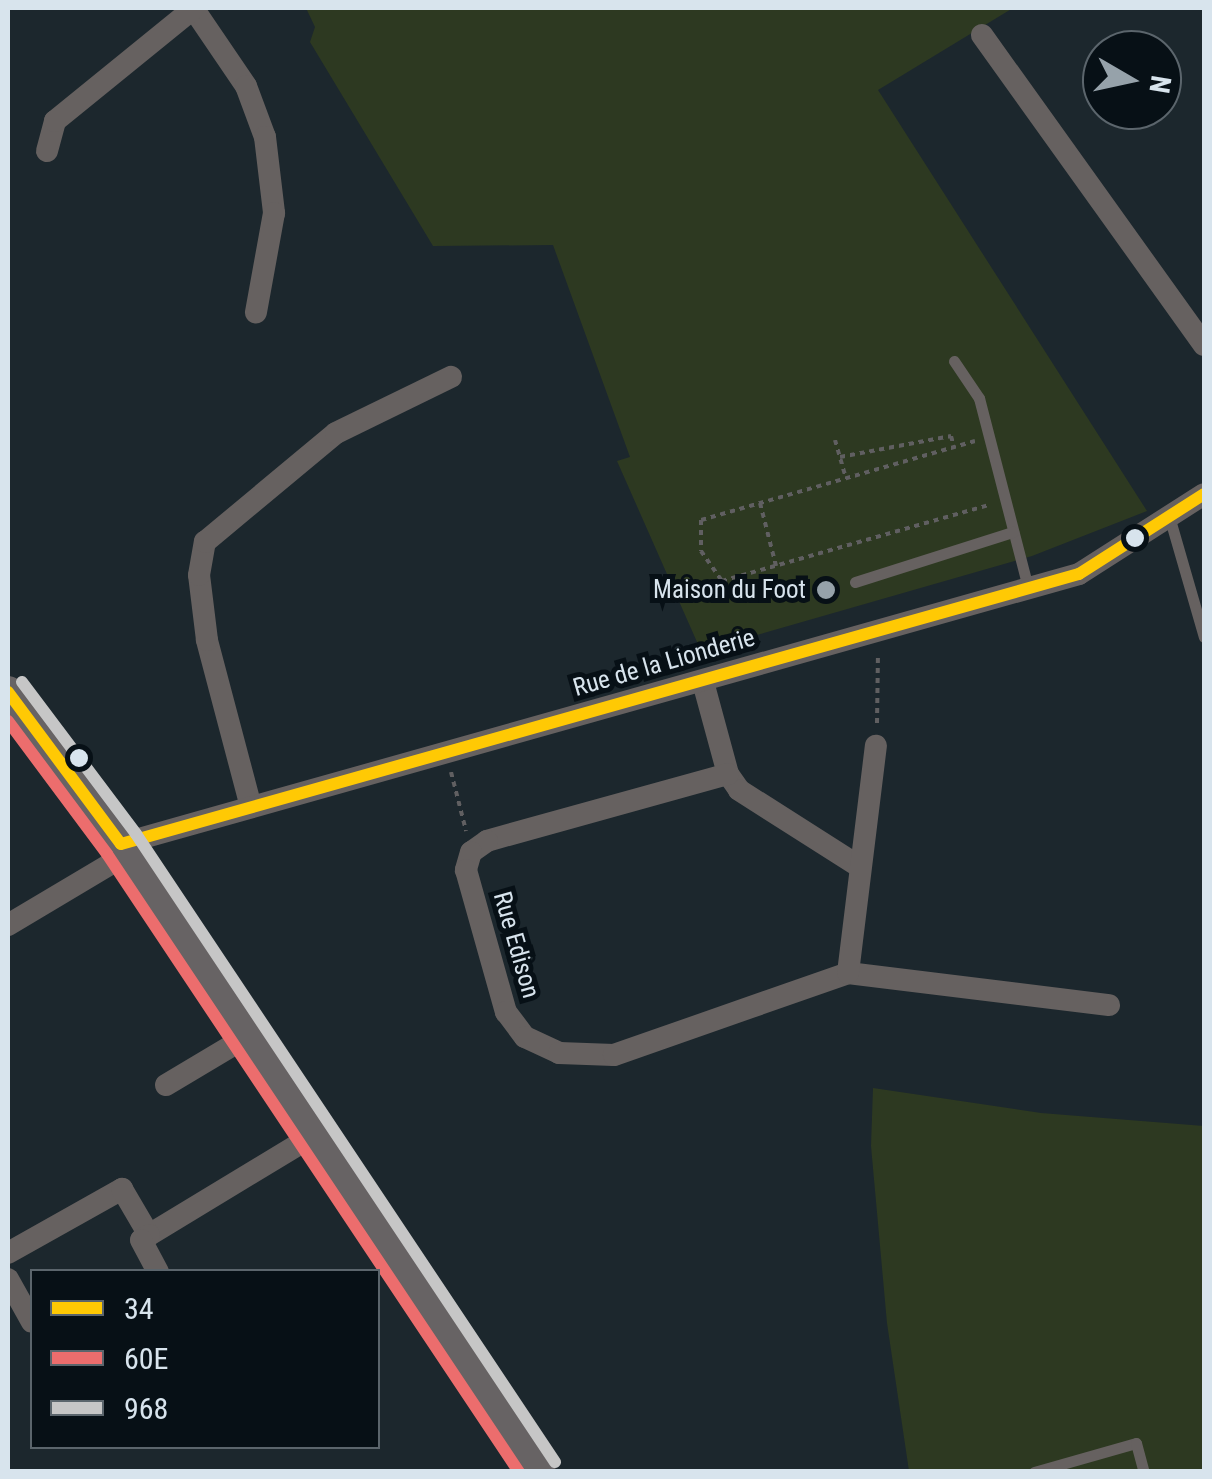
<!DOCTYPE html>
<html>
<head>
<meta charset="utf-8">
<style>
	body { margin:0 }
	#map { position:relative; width:1212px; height:1479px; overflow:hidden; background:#1c272d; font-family:"Roboto Condensed",sans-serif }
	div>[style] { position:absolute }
	.green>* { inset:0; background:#2d3921 }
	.path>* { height:4px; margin-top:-2px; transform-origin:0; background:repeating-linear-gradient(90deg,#605f61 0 5px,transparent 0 10px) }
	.service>* { height:11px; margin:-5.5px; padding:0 5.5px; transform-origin:5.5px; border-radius:5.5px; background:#666160 }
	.minor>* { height:22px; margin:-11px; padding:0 11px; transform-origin:11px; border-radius:11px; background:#666160 }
	.secondary>* { height:32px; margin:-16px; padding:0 16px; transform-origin:16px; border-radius:16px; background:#676364 }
	.bus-1>* { height:12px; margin:-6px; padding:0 6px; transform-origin:6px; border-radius:6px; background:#ffc904 }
	.bus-2>* { height:12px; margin:-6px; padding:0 6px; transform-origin:6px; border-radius:6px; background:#ec6d6d }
	.bus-3>* { height:12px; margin:-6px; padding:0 6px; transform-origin:6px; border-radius:6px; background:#c6c6c6 }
	.dots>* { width:28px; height:28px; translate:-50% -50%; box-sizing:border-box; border:5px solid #071016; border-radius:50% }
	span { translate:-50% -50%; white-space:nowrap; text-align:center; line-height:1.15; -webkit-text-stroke:10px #071016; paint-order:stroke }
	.poi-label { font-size:25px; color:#d8e4ed }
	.right { translate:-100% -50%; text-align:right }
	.street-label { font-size:25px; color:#d8e4ed }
	.frame { position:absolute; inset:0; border:10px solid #d8e4ed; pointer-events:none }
	.legend { position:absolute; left:30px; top:1269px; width:350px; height:180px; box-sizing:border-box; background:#071016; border:2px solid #5b656c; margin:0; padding:12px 18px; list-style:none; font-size:30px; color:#d8e4ed }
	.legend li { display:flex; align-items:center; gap:20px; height:50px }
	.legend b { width:50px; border:2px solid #5b656c }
	.north { position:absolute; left:1082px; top:30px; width:100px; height:100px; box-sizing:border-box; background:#071016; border:2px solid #5b656c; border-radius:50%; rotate:99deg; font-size:28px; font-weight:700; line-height:40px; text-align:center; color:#d8e4ed }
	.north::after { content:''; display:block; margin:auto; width:35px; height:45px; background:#96a2aa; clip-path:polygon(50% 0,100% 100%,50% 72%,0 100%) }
</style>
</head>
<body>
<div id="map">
	<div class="green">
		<div style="clip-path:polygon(306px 8px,1013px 8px,878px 90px,1147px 511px,1032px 556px,701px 651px,617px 461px,630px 457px,553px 245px,433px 246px,310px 42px,315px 27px)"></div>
		<div style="clip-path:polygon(873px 1088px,1041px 1113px,1204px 1126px,1204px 1471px,909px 1471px,887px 1323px,871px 1146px)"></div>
	</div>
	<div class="path">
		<div style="left:835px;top:440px;width:40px;rotate:74deg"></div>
		<div style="left:975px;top:441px;width:285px;rotate:163.9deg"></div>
		<div style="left:701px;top:520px;width:31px;rotate:90deg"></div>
		<div style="left:701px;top:551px;width:37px;rotate:55deg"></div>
		<div style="left:722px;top:581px;width:277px;rotate:-15.9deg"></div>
		<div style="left:840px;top:457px;width:113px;rotate:-10.7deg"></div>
		<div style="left:951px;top:436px;width:11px;rotate:75deg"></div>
		<div style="left:760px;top:503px;width:65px;rotate:75.7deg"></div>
		<div style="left:877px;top:723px;width:70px;rotate:-89.2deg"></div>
		<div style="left:451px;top:772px;width:61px;rotate:75.7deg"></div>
	</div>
	<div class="service">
		<div style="left:954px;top:361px;width:45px;rotate:56deg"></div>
		<div style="left:979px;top:398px;width:196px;rotate:75.5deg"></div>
		<div style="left:1169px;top:516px;width:126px;rotate:73.9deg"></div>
		<div style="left:855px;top:582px;width:166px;rotate:-17.6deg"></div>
		<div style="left:1034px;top:1472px;width:106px;rotate:-15.9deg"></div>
		<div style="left:1136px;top:1443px;width:30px;rotate:75deg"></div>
	</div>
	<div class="minor">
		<div style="left:193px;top:8px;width:94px;rotate:55.8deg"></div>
		<div style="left:246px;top:86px;width:54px;rotate:69.6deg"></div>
		<div style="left:265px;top:137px;width:77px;rotate:83.2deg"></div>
		<div style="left:274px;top:213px;width:101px;rotate:100.3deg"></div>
		<div style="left:982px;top:35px;width:381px;rotate:54.4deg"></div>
		<div style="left:47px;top:151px;width:31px;rotate:-75deg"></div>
		<div style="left:55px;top:121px;width:178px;rotate:-39.1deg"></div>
		<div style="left:703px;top:682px;width:95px;rotate:74.8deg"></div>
		<div style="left:728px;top:774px;width:19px;rotate:55deg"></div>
		<div style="left:739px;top:790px;width:143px;rotate:32.5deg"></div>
		<div style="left:728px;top:774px;width:250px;rotate:164.5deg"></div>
		<div style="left:487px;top:841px;width:19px;rotate:145deg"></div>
		<div style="left:471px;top:852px;width:19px;rotate:106deg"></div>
		<div style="left:466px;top:870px;width:148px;rotate:74.3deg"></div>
		<div style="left:506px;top:1012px;width:31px;rotate:53deg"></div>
		<div style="left:525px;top:1037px;width:38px;rotate:25deg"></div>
		<div style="left:559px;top:1053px;width:55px;rotate:2.1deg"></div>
		<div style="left:614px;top:1055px;width:248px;rotate:-19.3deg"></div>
		<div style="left:848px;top:973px;width:263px;rotate:7deg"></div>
		<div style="left:251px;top:807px;width:173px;rotate:-104.8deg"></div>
		<div style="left:207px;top:640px;width:65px;rotate:-97deg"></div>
		<div style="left:199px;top:575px;width:34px;rotate:-80deg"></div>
		<div style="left:205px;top:542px;width:170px;rotate:-39.8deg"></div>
		<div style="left:336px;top:433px;width:128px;rotate:-26deg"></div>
		<div style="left:121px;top:844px;width:995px;rotate:-15.74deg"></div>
		<div style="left:1079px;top:574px;width:148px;rotate:-32.6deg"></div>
		<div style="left:8px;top:925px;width:139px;rotate:-30.8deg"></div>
		<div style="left:848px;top:973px;width:229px;rotate:-83deg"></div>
		<div style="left:166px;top:1085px;width:98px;rotate:-30.8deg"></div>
		<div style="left:149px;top:1235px;width:195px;rotate:-31.2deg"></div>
		<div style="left:8px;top:1253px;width:131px;rotate:-29.3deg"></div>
		<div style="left:122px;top:1189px;width:53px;rotate:59.6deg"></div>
		<div style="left:149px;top:1235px;width:9px;rotate:148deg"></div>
		<div style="left:141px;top:1240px;width:36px;rotate:62deg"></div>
		<div style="left:8px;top:1279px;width:49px;rotate:60.8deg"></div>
	</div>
	<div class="secondary">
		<div style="left:8px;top:692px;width:189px;rotate:53.4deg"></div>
		<div style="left:121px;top:844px;width:755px;rotate:56.29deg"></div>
	</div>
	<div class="bus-1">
		<div style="left:8px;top:692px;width:189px;rotate:53.4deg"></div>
		<div style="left:121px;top:844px;width:995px;rotate:-15.74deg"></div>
		<div style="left:1079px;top:574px;width:148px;rotate:-32.6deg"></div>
	</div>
	<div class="bus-2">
		<div style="left:8px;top:721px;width:166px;rotate:53.3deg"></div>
		<div style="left:107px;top:854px;width:743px;rotate:56.31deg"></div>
	</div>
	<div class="bus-3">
		<div style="left:22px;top:682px;width:190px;rotate:53.1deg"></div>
		<div style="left:136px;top:834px;width:755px;rotate:56.29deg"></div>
	</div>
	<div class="dots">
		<div style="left:1135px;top:538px;background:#d8e4ed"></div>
		<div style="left:826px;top:590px;background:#96a2aa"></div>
		<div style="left:79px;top:758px;background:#d8e4ed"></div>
	</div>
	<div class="poi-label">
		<span class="right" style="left:806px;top:590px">Maison du Foot</span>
	</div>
	<div class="street-label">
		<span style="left:664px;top:663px;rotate:-16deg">Rue de la Lionderie</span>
		<span style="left:516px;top:945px;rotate:74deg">Rue Edison</span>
	</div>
	<div class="frame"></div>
	<ul class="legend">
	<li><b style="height:12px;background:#ffc904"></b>34</li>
	<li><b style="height:12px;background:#ec6d6d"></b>60E</li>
	<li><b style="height:12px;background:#c6c6c6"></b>968</li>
	</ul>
	<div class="north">N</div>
</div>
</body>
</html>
